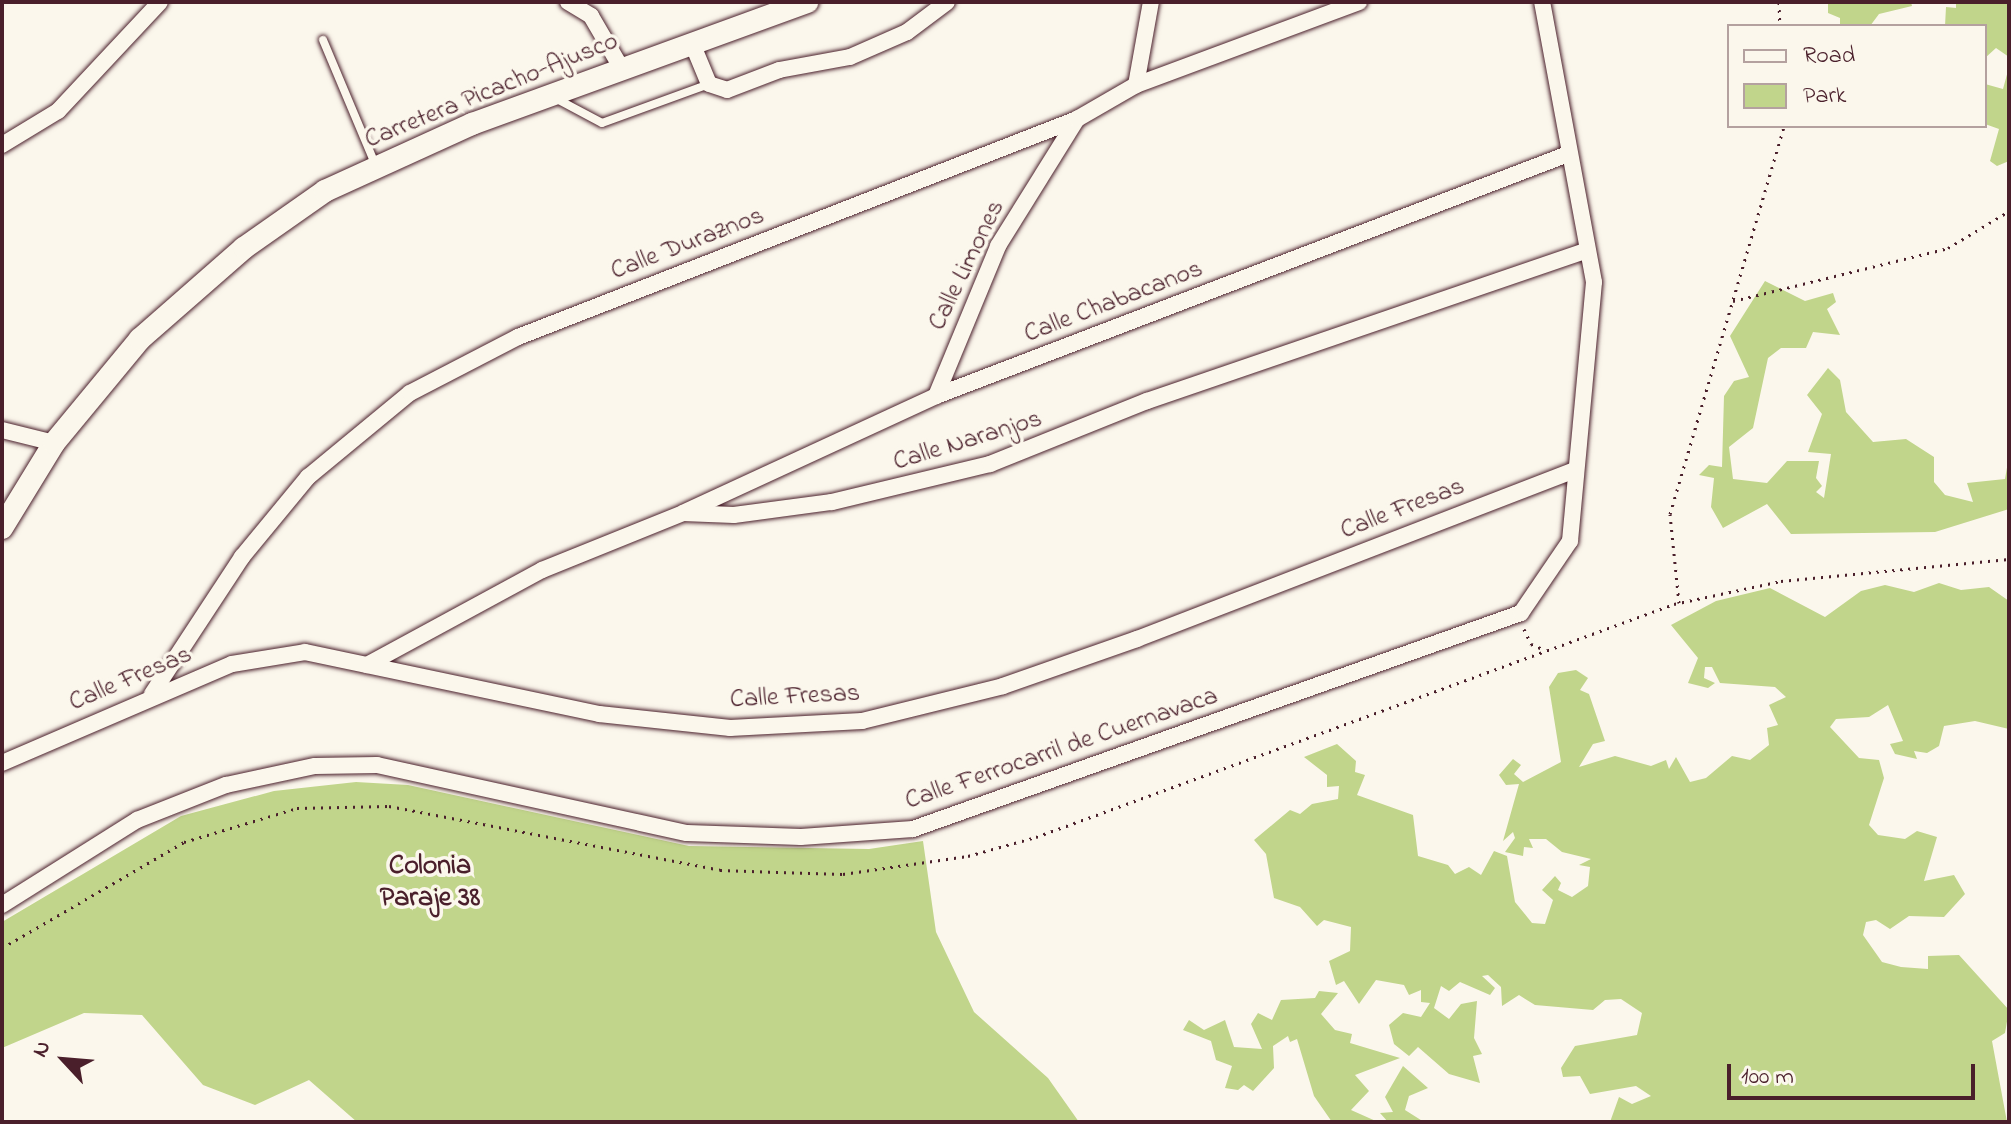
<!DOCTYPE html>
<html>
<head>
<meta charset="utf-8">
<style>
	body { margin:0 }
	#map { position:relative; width:2011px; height:1124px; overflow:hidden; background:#fbf7ec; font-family:"Indie Flower",sans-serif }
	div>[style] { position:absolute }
	.green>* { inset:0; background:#c1d58b }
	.path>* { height:3px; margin-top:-1.5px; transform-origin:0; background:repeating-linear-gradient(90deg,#4a1f2b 0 2px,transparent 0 8px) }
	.roads { filter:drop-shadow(0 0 2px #4a1f2b) drop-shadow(0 0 2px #4a1f2b) }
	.service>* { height:8px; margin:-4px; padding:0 4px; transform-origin:4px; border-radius:4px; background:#fbf7ec }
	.minor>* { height:16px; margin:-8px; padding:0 8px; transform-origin:8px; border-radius:8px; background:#fbf7ec }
	.secondary>* { height:22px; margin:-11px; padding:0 11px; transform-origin:11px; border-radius:11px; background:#fbf7ec }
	span { translate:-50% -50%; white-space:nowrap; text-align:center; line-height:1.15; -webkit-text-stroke:7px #fbf7ec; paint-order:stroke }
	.street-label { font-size:26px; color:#4a1f2b }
	.neighbourhood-label { font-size:28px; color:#4a1f2b; font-weight:700 }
	.frame { position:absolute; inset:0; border:4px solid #4a1f2b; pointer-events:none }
	.legend { position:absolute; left:1727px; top:24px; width:260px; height:104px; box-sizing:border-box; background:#fbf7ec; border:2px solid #b4a19f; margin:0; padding:10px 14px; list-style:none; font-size:24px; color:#4a1f2b }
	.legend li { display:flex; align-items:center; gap:16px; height:40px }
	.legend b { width:40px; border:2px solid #b4a19f }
	.north { position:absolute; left:24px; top:1020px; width:80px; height:80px; -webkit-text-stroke:6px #fbf7ec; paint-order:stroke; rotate:296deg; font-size:22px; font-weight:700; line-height:32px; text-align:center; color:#4a1f2b }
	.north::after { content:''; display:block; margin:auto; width:28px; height:36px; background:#4a1f2b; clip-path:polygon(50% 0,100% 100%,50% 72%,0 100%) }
	.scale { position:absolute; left:1727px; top:1064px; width:248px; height:36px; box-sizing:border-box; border:4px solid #4a1f2b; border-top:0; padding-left:10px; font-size:24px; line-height:28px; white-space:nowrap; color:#4a1f2b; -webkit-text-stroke:6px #fbf7ec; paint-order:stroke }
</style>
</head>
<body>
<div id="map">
	<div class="green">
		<div style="clip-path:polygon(1828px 2px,1911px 2px,1912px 6px,1879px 14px,1870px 26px,1840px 26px,1840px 18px,1828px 13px)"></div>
		<div style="clip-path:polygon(1956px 2px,2009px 2px,2009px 57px,1996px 48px,1985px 58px,1985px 26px,1945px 26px,1946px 7px,1956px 8px)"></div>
		<div style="clip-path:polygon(2009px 67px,2009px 161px,1997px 166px,1990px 161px,1999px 129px,1985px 124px,1985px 84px,2003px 89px)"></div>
		<div style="clip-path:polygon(1765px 281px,1805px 301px,1833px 293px,1836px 302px,1827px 309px,1840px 335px,1813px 332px,1806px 348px,1781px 348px,1768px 358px,1753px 428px,1729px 447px,1733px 479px,1767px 483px,1787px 461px,1819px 461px,1816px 478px,1822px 486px,1816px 492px,1824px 498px,1831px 454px,1808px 452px,1822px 414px,1807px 395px,1828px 368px,1840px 380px,1846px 412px,1873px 442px,1906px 439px,1934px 457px,1934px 482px,1945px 495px,1973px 502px,1967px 483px,2005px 479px,2009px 456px,2009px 509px,1935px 532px,1791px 534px,1767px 504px,1723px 528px,1711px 507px,1714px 478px,1699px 475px,1709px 465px,1722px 467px,1724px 396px,1734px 381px,1749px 377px,1730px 336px)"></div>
		<div style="clip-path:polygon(1939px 583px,1961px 590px,1989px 587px,2009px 601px,2009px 729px,1975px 721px,1944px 726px,1939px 746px,1927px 753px,1914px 751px,1917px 759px,1895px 754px,1890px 744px,1903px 741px,1888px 705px,1869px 717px,1836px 719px,1830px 727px,1859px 758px,1879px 760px,1884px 778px,1869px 825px,1878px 835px,1905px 839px,1917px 831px,1937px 837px,1924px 881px,1954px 875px,1965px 894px,1944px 917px,1909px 916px,1890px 929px,1876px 920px,1866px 922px,1863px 935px,1882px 962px,1901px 967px,1928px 969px,1928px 956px,1959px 955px,2009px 1010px,2005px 1033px,1992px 1041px,2007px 1122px,1610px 1122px,1619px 1097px,1632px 1104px,1651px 1096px,1636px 1086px,1590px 1094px,1580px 1076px,1563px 1077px,1561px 1068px,1575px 1046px,1637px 1035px,1642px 1013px,1621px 999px,1605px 1000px,1593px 1010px,1535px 1005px,1519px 995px,1502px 1006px,1501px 987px,1488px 975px,1482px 976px,1495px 988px,1490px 995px,1460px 982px,1449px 991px,1441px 986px,1434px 1008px,1449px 1019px,1461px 1004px,1477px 1001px,1474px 1038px,1482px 1054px,1473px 1056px,1480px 1083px,1449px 1074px,1418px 1047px,1409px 1056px,1394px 1044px,1389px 1025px,1403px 1013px,1421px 1017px,1430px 1003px,1421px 1002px,1421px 990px,1409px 995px,1404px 985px,1376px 980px,1359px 1004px,1344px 981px,1336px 985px,1329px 961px,1350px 951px,1351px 927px,1324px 920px,1317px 926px,1300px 907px,1274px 898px,1266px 854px,1254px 840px,1290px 810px,1300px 814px,1312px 804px,1338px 799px,1339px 786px,1327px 787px,1327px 775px,1304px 757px,1337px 744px,1356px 761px,1355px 772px,1365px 775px,1357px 795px,1413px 815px,1418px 856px,1448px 865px,1455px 874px,1469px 867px,1481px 875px,1494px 851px,1507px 856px,1515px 902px,1532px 923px,1545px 924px,1553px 900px,1542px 890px,1555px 876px,1561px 883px,1558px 890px,1572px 897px,1588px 886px,1590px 867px,1579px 865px,1591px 859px,1562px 852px,1546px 839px,1529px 839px,1533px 848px,1524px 847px,1523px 856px,1505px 852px,1515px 838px,1513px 832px,1503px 841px,1519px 784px,1506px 785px,1499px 775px,1513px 759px,1521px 765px,1514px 774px,1523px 782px,1561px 762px,1549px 687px,1558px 673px,1576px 670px,1588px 678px,1580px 690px,1589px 694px,1605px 741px,1593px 744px,1579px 767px,1615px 756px,1651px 766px,1666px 760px,1669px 769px,1676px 757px,1690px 782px,1706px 778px,1732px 756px,1750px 760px,1769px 745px,1767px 728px,1778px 725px,1769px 705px,1786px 697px,1775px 687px,1720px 683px,1712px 667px,1705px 667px,1704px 678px,1715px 683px,1708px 688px,1688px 683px,1698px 658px,1671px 625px,1716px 601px,1770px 588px,1825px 617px,1861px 591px,1885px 585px,1914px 592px)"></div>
		<div style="clip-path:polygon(356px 782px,408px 785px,689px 846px,869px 849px,923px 841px,936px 932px,974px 1012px,1048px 1078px,1079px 1122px,357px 1122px,309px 1080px,255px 1105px,203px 1085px,142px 1015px,84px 1013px,2px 1048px,2px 922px,181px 816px,274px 791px)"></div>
		<div style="clip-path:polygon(1319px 991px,1338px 993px,1321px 1014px,1335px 1030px,1352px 1034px,1350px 1043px,1400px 1058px,1355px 1075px,1369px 1091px,1351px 1110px,1378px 1122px,1332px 1122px,1314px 1096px,1297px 1039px,1290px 1042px,1288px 1036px,1273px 1046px,1274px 1068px,1253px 1091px,1244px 1085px,1238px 1090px,1225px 1088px,1232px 1066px,1216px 1060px,1211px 1041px,1183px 1030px,1189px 1020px,1204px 1030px,1225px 1020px,1234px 1047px,1262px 1049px,1251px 1024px,1258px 1013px,1272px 1020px,1281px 1000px,1315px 998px)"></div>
		<div style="clip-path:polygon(1403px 1066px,1428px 1088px,1409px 1096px,1405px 1110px,1424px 1122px,1388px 1122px,1380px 1113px,1393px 1112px,1385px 1097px)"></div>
	</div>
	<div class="path">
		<div style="left:1779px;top:2px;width:24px;rotate:88deg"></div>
		<div style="left:1733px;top:301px;width:221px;rotate:-13.8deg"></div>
		<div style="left:1948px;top:248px;width:71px;rotate:-31.2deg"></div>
		<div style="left:1679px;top:603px;width:89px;rotate:-95.8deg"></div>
		<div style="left:1670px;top:514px;width:404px;rotate:-73.6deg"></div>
		<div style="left:1524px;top:629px;width:17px;rotate:65deg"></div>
		<div style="left:1531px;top:644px;width:15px;rotate:23deg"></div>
		<div style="left:2px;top:948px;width:211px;rotate:-30.2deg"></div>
		<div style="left:184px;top:842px;width:118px;rotate:-16.7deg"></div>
		<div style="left:297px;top:808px;width:92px;rotate:-1.2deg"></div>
		<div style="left:389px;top:806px;width:337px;rotate:10.9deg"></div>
		<div style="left:720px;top:870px;width:123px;rotate:1.9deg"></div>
		<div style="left:843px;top:874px;width:126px;rotate:-8.2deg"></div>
		<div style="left:968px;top:856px;width:71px;rotate:-15.6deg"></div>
		<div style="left:1036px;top:837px;width:679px;rotate:-20.06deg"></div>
		<div style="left:1674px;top:604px;width:109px;rotate:-12.1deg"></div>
		<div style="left:1781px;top:581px;width:229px;rotate:-5.5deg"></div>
	</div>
	<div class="roads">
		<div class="service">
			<div style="left:323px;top:40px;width:137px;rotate:67.2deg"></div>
			<div style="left:555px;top:98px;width:53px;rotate:28deg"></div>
			<div style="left:602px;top:123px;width:114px;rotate:-20deg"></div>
		</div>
		<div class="minor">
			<div style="left:568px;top:2px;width:27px;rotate:31deg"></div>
			<div style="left:591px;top:16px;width:61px;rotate:59.7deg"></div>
			<div style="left:692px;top:43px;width:44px;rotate:67.5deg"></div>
			<div style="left:709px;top:84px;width:19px;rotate:18deg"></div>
			<div style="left:727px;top:90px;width:56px;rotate:-21deg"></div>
			<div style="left:779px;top:70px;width:72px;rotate:-10.4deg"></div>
			<div style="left:850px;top:57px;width:62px;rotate:-23.7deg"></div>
			<div style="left:907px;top:32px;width:50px;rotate:-36.9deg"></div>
			<div style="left:1136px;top:85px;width:84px;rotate:-79.8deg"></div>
			<div style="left:2px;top:145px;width:66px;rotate:-31.3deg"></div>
			<div style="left:58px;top:111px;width:149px;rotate:-46.9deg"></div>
			<div style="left:936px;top:396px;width:162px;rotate:-67.5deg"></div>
			<div style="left:998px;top:246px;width:150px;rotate:-58.1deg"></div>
			<div style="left:2px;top:430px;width:54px;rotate:14deg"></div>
			<div style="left:685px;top:512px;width:277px;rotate:-24.8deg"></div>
			<div style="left:936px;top:396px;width:677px;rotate:-20.95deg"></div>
			<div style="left:367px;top:665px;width:199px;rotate:-28.5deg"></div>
			<div style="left:542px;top:570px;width:152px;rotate:-22deg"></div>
			<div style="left:683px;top:513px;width:51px;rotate:2.2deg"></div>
			<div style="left:734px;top:515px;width:99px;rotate:-7.6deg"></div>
			<div style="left:832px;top:502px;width:163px;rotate:-13.5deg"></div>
			<div style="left:990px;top:464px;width:169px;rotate:-21.9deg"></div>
			<div style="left:1147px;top:401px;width:465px;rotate:-18.9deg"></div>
			<div style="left:152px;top:694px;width:164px;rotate:-56.7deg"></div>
			<div style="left:242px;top:557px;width:104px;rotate:-50.5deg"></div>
			<div style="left:308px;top:477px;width:132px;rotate:-39.5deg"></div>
			<div style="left:410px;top:393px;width:122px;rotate:-27.4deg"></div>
			<div style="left:518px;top:337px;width:600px;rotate:-21.3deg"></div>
			<div style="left:1077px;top:119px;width:68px;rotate:-30deg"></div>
			<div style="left:1136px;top:85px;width:238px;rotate:-20.4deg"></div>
			<div style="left:2px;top:763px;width:250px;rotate:-23.3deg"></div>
			<div style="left:232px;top:664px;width:74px;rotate:-9.3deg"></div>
			<div style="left:305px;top:652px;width:300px;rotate:11.9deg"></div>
			<div style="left:599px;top:714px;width:132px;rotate:6.1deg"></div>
			<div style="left:730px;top:728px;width:132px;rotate:-3deg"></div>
			<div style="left:862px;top:721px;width:145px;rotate:-13.9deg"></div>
			<div style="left:1003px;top:686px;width:142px;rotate:-19.3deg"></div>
			<div style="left:1137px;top:639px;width:469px;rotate:-21.1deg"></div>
			<div style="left:2px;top:905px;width:160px;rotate:-32.2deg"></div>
			<div style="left:137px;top:820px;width:96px;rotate:-21.5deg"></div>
			<div style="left:226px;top:785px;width:91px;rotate:-12.1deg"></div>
			<div style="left:315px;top:766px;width:62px;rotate:-0.9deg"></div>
			<div style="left:377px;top:765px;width:317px;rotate:12.4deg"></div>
			<div style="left:687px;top:833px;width:114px;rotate:2deg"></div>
			<div style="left:801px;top:837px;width:112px;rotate:-4.1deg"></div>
			<div style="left:913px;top:829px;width:645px;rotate:-19.56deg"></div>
			<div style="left:1521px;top:613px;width:87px;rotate:-55.8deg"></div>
			<div style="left:1570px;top:541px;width:260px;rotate:-84.7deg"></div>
			<div style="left:1594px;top:282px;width:285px;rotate:-100.5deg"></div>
		</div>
		<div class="secondary">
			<div style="left:2px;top:528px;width:100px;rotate:-58.5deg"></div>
			<div style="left:54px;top:443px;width:135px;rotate:-50.4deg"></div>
			<div style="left:140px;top:339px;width:138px;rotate:-41.2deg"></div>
			<div style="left:244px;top:248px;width:99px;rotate:-35.1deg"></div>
			<div style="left:325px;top:191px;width:162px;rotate:-24.5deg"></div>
			<div style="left:472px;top:124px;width:357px;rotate:-20deg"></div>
		</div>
	</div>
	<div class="street-label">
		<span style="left:492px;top:92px;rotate:-22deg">Carretera Picacho-Ajusco</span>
		<span style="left:688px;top:245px;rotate:-21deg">Calle Duraznos</span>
		<span style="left:968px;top:266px;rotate:-64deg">Calle Limones</span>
		<span style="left:1114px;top:303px;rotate:-21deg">Calle Chabacanos</span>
		<span style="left:968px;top:442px;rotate:-17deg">Calle Naranjos</span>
		<span style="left:1403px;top:510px;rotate:-21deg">Calle Fresas</span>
		<span style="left:131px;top:680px;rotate:-23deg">Calle Fresas</span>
		<span style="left:795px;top:698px;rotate:-3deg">Calle Fresas</span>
		<span style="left:1062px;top:750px;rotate:-19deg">Calle Ferrocarril de Cuernavaca</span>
	</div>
	<div class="neighbourhood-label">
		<span style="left:430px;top:883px">Colonia<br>Paraje 38</span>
	</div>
	<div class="frame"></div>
	<ul class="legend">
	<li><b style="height:10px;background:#fbf7ec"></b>Road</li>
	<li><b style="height:22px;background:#c1d58b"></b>Park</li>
	</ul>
	<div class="north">N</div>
	<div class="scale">100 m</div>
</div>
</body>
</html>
